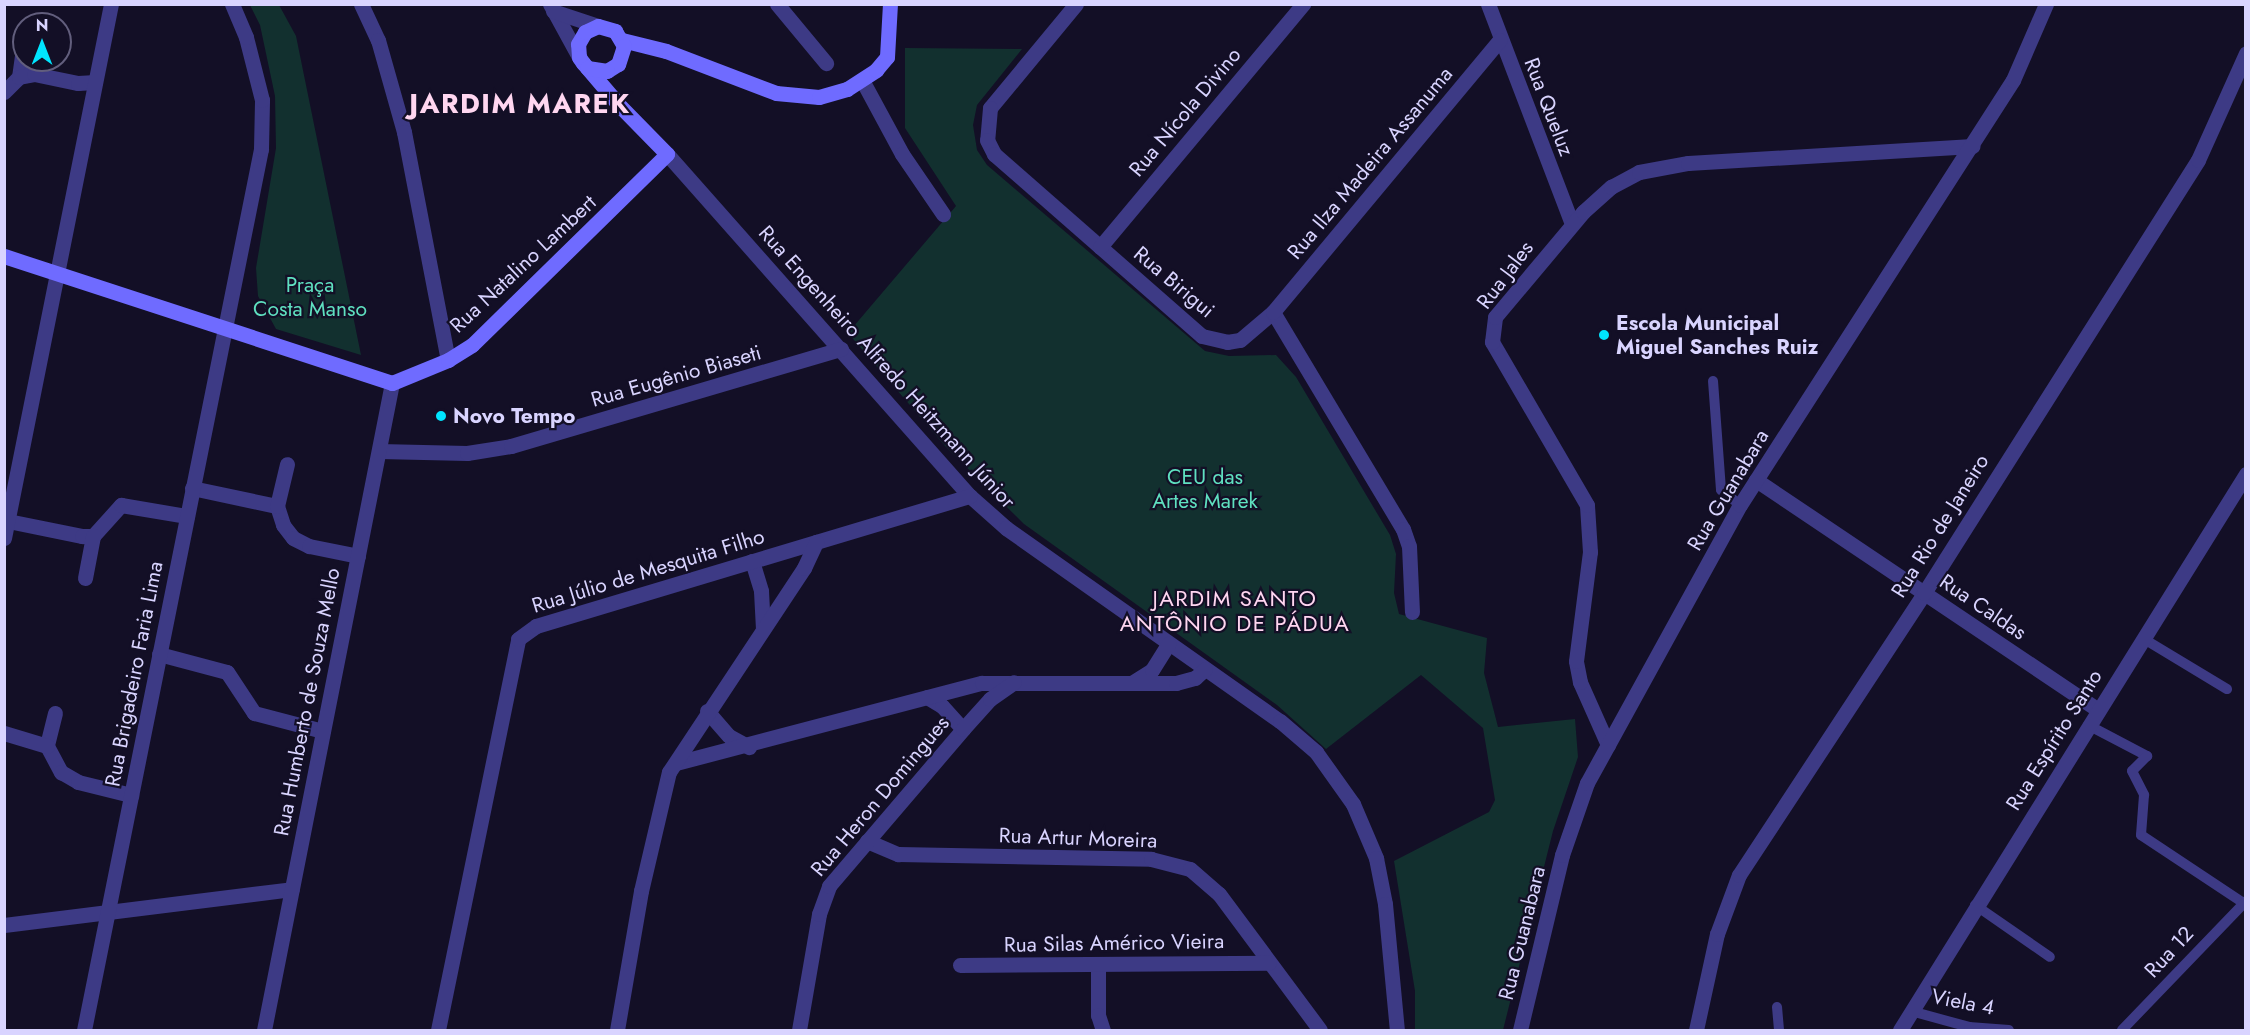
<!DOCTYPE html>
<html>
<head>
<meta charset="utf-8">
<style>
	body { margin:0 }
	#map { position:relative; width:2250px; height:1035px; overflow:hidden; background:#130f26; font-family:Jost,sans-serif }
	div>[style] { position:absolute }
	.green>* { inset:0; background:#12302f }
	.lane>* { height:10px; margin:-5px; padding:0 5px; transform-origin:5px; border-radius:5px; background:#3d3a85 }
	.street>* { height:15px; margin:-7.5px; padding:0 7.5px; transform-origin:7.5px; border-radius:7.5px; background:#3d3a85 }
	.secondary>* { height:15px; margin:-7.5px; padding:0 7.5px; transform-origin:7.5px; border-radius:7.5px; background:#6f6bff }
	.dots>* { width:16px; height:16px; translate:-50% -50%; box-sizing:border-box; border:3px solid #130f26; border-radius:50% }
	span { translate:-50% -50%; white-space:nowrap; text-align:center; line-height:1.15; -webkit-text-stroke:4.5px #130f26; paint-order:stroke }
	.street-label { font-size:21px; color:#d9d4ff }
	.park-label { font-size:21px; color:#5fe0c0 }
	.poi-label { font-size:21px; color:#d9d4ff; font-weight:700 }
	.left { translate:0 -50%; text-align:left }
	.neighbourhood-label { font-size:22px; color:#ffd6f0; letter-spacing:1.5px }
	.district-label { font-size:27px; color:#ffd6f0; font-weight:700; letter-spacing:1.5px }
	.frame { position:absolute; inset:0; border:6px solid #d9d4ff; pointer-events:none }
	.north { position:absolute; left:12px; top:12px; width:60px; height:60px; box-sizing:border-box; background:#130f26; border:2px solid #625e7d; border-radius:50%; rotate:0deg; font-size:16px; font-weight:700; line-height:24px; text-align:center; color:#d9d4ff }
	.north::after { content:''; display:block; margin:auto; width:21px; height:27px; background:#00e5ff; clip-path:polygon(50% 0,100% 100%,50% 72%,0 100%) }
</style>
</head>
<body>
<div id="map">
	<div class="green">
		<div style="clip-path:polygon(250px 5px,279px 5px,296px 36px,361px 355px,276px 329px,258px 296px,256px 268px,276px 148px,275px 96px,260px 25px)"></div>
		<div style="clip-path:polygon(905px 48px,1022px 49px,977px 105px,973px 125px,977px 150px,987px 165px,1205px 351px,1229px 356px,1276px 355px,1296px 377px,1390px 535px,1396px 554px,1394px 593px,1399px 614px,1487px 638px,1484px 673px,1498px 727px,1575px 719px,1578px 757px,1553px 831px,1503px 1030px,1415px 1030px,1415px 991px,1394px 861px,1489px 812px,1495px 800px,1483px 728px,1421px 675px,1326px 749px,1277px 705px,1024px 524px,945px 446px,848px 333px,956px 206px,905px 128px)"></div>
	</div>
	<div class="lane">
		<div style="left:1713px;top:381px;width:109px;rotate:85.8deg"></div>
		<div style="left:1721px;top:490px;width:24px;rotate:38deg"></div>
		<div style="left:2144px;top:639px;width:97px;rotate:31.1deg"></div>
		<div style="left:2088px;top:725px;width:67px;rotate:27.7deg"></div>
		<div style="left:2147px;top:756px;width:21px;rotate:135deg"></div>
		<div style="left:2132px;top:771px;width:27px;rotate:63deg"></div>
		<div style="left:2144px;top:795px;width:40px;rotate:94.3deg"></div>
		<div style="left:2141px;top:835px;width:121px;rotate:33.6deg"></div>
		<div style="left:1975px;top:905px;width:91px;rotate:34.7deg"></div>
		<div style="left:1777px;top:1007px;width:23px;rotate:85deg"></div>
		<div style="left:1911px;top:1011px;width:60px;rotate:15.4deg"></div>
		<div style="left:1969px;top:1027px;width:40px;rotate:4.3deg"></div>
		<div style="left:2122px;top:1030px;width:179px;rotate:-46.1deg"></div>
	</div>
	<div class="street">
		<div style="left:361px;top:4px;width:40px;rotate:65deg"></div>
		<div style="left:378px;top:40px;width:96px;rotate:74.2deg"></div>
		<div style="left:404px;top:132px;width:232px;rotate:79.1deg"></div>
		<div style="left:550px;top:4px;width:60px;rotate:61.3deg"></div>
		<div style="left:777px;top:4px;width:77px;rotate:50.3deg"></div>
		<div style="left:1076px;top:4px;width:135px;rotate:129.6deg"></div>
		<div style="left:990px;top:108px;width:32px;rotate:95deg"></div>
		<div style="left:987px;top:140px;width:16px;rotate:63deg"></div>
		<div style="left:994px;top:154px;width:276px;rotate:41.2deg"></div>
		<div style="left:1202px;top:336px;width:26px;rotate:13deg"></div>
		<div style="left:1227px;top:342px;width:13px;rotate:-9deg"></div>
		<div style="left:1240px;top:340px;width:43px;rotate:-40.3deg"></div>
		<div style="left:1273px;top:312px;width:253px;rotate:59.1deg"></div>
		<div style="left:1403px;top:529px;width:18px;rotate:71deg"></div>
		<div style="left:1409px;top:546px;width:66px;rotate:87.4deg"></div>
		<div style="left:1488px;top:4px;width:235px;rotate:69.1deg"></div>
		<div style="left:553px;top:11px;width:47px;rotate:18.4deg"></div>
		<div style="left:19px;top:77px;width:34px;rotate:-82deg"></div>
		<div style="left:862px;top:80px;width:84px;rotate:61.6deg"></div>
		<div style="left:902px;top:154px;width:73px;rotate:55.7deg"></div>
		<div style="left:4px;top:92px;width:21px;rotate:-45deg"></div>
		<div style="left:19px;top:77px;width:15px;rotate:-11deg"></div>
		<div style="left:34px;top:74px;width:45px;rotate:11.6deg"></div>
		<div style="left:78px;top:83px;width:17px;rotate:-3deg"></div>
		<div style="left:667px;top:154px;width:457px;rotate:48.5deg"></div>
		<div style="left:970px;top:496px;width:48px;rotate:41.6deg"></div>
		<div style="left:1006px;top:528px;width:335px;rotate:35.2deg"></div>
		<div style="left:1280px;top:721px;width:48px;rotate:40.7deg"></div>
		<div style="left:1316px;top:752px;width:64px;rotate:54.6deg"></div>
		<div style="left:1353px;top:804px;width:59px;rotate:66.9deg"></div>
		<div style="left:1376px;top:858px;width:47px;rotate:78.9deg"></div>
		<div style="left:1385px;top:904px;width:127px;rotate:84.6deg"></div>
		<div style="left:1100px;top:247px;width:317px;rotate:-50.1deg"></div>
		<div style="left:1273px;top:312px;width:354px;rotate:-50.2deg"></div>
		<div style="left:379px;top:451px;width:88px;rotate:1.3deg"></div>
		<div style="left:467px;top:453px;width:45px;rotate:-9deg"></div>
		<div style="left:511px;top:446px;width:344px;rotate:-16.4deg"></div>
		<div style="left:1756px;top:480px;width:411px;rotate:33.9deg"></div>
		<div style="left:192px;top:488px;width:87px;rotate:12deg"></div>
		<div style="left:277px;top:506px;width:20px;rotate:72deg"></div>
		<div style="left:283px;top:525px;width:16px;rotate:52deg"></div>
		<div style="left:293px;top:538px;width:18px;rotate:27deg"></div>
		<div style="left:309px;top:546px;width:50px;rotate:11.5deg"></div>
		<div style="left:277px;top:506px;width:43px;rotate:-76.6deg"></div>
		<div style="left:8px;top:521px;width:76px;rotate:11.5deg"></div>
		<div style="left:82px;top:536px;width:11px"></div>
		<div style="left:93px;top:536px;width:42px;rotate:-47.9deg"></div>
		<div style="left:121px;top:505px;width:67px;rotate:9.5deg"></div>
		<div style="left:4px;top:538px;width:545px;rotate:-78.67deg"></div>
		<div style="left:752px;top:561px;width:31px;rotate:73deg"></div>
		<div style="left:761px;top:591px;width:37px;rotate:87deg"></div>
		<div style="left:85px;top:578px;width:43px;rotate:-79.2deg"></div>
		<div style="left:159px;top:654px;width:70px;rotate:14.8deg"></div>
		<div style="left:227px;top:672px;width:49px;rotate:56.6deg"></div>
		<div style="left:254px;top:713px;width:71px;rotate:14.6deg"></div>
		<div style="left:1133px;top:682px;width:22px;rotate:-32deg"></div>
		<div style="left:1152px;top:670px;width:31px;rotate:-58deg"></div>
		<div style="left:927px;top:697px;width:17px;rotate:31deg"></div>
		<div style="left:942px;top:706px;width:31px;rotate:48deg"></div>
		<div style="left:707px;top:711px;width:33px;rotate:49deg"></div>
		<div style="left:729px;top:736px;width:23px;rotate:29deg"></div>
		<div style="left:55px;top:713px;width:34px;rotate:104deg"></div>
		<div style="left:47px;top:746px;width:30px;rotate:62deg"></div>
		<div style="left:61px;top:772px;width:20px;rotate:30deg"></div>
		<div style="left:78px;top:782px;width:55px;rotate:13.8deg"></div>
		<div style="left:4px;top:733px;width:45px;rotate:16.8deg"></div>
		<div style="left:1608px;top:745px;width:69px;rotate:-114deg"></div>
		<div style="left:1580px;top:682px;width:21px;rotate:-101deg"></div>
		<div style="left:1576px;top:661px;width:110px;rotate:-82.7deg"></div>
		<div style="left:1590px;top:552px;width:47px;rotate:-93.7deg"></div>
		<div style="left:1587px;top:505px;width:189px;rotate:-120.2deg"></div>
		<div style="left:1492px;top:342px;width:25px;rotate:-83deg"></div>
		<div style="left:1495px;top:317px;width:137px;rotate:-50deg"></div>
		<div style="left:1583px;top:212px;width:38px;rotate:-42deg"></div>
		<div style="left:1611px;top:187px;width:32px;rotate:-28deg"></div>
		<div style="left:1639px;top:172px;width:50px;rotate:-10.4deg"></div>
		<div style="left:1688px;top:163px;width:285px;rotate:-3.4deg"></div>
		<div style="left:676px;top:763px;width:316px;rotate:-14.7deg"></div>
		<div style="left:982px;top:683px;width:194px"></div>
		<div style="left:1176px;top:683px;width:20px;rotate:-15deg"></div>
		<div style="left:1195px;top:678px;width:13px;rotate:-42deg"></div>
		<div style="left:867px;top:841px;width:34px;rotate:23deg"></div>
		<div style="left:898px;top:854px;width:253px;rotate:1.1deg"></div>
		<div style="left:1151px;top:859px;width:40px;rotate:14.4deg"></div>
		<div style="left:1190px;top:869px;width:38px;rotate:41deg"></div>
		<div style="left:1219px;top:894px;width:169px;rotate:53.4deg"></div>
		<div style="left:4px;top:925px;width:290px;rotate:-7.1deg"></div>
		<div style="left:1098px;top:964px;width:51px;rotate:90deg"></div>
		<div style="left:1098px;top:1015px;width:16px;rotate:72deg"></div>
		<div style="left:960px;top:965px;width:309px;rotate:-0.4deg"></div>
		<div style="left:84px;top:1030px;width:899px;rotate:-78.64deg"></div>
		<div style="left:261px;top:149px;width:49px;rotate:-88.8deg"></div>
		<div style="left:262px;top:100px;width:65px;rotate:-104.3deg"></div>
		<div style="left:246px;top:37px;width:36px;rotate:-113deg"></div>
		<div style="left:264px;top:1030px;width:660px;rotate:-78.81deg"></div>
		<div style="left:438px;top:1030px;width:399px;rotate:-78.4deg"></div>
		<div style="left:518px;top:639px;width:22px;rotate:-36deg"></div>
		<div style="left:536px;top:626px;width:453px;rotate:-16.7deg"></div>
		<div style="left:617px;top:1030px;width:141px;rotate:-80.2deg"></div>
		<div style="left:641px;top:891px;width:122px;rotate:-76.8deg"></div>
		<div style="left:669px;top:772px;width:245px;rotate:-56.5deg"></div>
		<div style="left:804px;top:568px;width:29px;rotate:-65deg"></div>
		<div style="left:799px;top:1030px;width:118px;rotate:-80.2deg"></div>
		<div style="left:819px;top:914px;width:30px;rotate:-70deg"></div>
		<div style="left:829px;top:886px;width:206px;rotate:-49.5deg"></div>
		<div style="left:963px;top:729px;width:40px;rotate:-48deg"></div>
		<div style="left:990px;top:699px;width:29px;rotate:-35deg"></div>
		<div style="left:1520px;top:1030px;width:180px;rotate:-76.5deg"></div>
		<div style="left:1562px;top:855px;width:76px;rotate:-70.9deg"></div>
		<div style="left:1587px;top:783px;width:317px;rotate:-61.2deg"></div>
		<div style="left:1740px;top:505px;width:505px;rotate:-57.29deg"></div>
		<div style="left:2013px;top:80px;width:83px;rotate:-66.5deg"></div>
		<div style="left:1696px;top:1030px;width:98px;rotate:-77.7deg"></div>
		<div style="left:1717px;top:934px;width:63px;rotate:-69.6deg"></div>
		<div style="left:1739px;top:875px;width:337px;rotate:-56.7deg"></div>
		<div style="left:1924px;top:593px;width:512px;rotate:-57.67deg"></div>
		<div style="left:2198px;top:160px;width:117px;rotate:-65.8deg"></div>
		<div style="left:1900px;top:1030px;width:655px;rotate:-58.11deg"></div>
	</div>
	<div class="secondary">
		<div style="left:622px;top:40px;width:45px;rotate:14deg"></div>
		<div style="left:666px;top:51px;width:118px;rotate:20.9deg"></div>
		<div style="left:776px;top:93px;width:43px;rotate:5.3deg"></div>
		<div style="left:819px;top:97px;width:29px;rotate:-16deg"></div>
		<div style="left:847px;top:89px;width:35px;rotate:-33deg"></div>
		<div style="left:876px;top:70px;width:17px;rotate:-50deg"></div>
		<div style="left:887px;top:57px;width:53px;rotate:-86.8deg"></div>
		<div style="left:4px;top:256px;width:408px;rotate:18.1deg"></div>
		<div style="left:392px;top:383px;width:61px;rotate:-22.3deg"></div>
		<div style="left:448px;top:360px;width:28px;rotate:-32deg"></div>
		<div style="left:472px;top:345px;width:273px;rotate:-44.4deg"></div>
		<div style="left:667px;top:154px;width:69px;rotate:-134.4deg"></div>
		<div style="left:619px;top:105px;width:55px;rotate:-130.6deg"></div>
		<div style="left:583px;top:63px;width:7px;rotate:-124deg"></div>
		<div style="left:579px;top:57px;width:13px;rotate:-94deg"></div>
		<div style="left:578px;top:44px;width:14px;rotate:-60deg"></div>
		<div style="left:585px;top:32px;width:14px;rotate:-25deg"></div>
		<div style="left:598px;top:26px;width:18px;rotate:16deg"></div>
		<div style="left:615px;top:31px;width:17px;rotate:59deg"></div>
		<div style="left:624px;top:46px;width:19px;rotate:108deg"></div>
		<div style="left:618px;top:64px;width:13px;rotate:148deg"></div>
		<div style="left:607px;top:71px;width:20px;rotate:-171deg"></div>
	</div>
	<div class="dots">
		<div style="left:1604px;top:335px;background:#00e5ff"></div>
		<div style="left:441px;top:416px;background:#00e5ff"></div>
	</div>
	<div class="street-label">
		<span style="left:1549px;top:107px;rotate:69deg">Rua Queluz</span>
		<span style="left:1185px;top:112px;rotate:-50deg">Rua Nícola Divino</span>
		<span style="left:1370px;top:163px;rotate:-50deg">Rua Ilza Madeira Assanuma</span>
		<span style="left:523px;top:264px;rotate:-43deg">Rua Natalino Lambert</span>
		<span style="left:1505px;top:275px;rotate:-53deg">Rua Jales</span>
		<span style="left:1174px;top:282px;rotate:40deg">Rua Birigui</span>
		<span style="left:887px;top:367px;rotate:48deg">Rua Engenheiro Alfredo Heitzmann Júnior</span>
		<span style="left:676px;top:376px;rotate:-16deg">Rua Eugênio Biaseti</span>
		<span style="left:1728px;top:490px;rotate:-59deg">Rua Guanabara</span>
		<span style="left:1940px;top:526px;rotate:-58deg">Rua Rio de Janeiro</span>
		<span style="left:648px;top:571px;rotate:-17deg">Rua Júlio de Mesquita Filho</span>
		<span style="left:1983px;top:607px;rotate:34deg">Rua Caldas</span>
		<span style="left:134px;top:674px;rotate:-79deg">Rua Brigadeiro Faria Lima</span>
		<span style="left:307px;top:702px;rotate:-79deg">Rua Humberto de Souza Mello</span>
		<span style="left:2054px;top:740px;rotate:-58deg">Rua Espírito Santo</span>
		<span style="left:880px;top:796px;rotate:-50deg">Rua Heron Domingues</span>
		<span style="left:1078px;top:838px;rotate:2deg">Rua Artur Moreira</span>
		<span style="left:1522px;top:933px;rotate:-76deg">Rua Guanabara</span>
		<span style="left:1114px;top:943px;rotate:-1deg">Rua Silas Américo Vieira</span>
		<span style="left:2169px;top:952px;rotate:-47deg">Rua 12</span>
		<span style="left:1963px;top:1002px;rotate:11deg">Viela 4</span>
	</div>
	<div class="park-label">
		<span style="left:310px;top:297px">Praça<br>Costa Manso</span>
		<span style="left:1205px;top:489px">CEU das<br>Artes Marek</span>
	</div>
	<div class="poi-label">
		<span class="left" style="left:1616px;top:335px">Escola Municipal<br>Miguel Sanches Ruiz</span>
		<span class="left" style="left:453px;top:416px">Novo Tempo</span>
	</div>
	<div class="neighbourhood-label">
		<span style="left:1235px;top:611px">JARDIM SANTO<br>ANTÔNIO DE PÁDUA</span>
	</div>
	<div class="district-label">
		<span style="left:520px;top:104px">JARDIM MAREK</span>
	</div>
	<div class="frame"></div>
	<div class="north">N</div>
</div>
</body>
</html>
